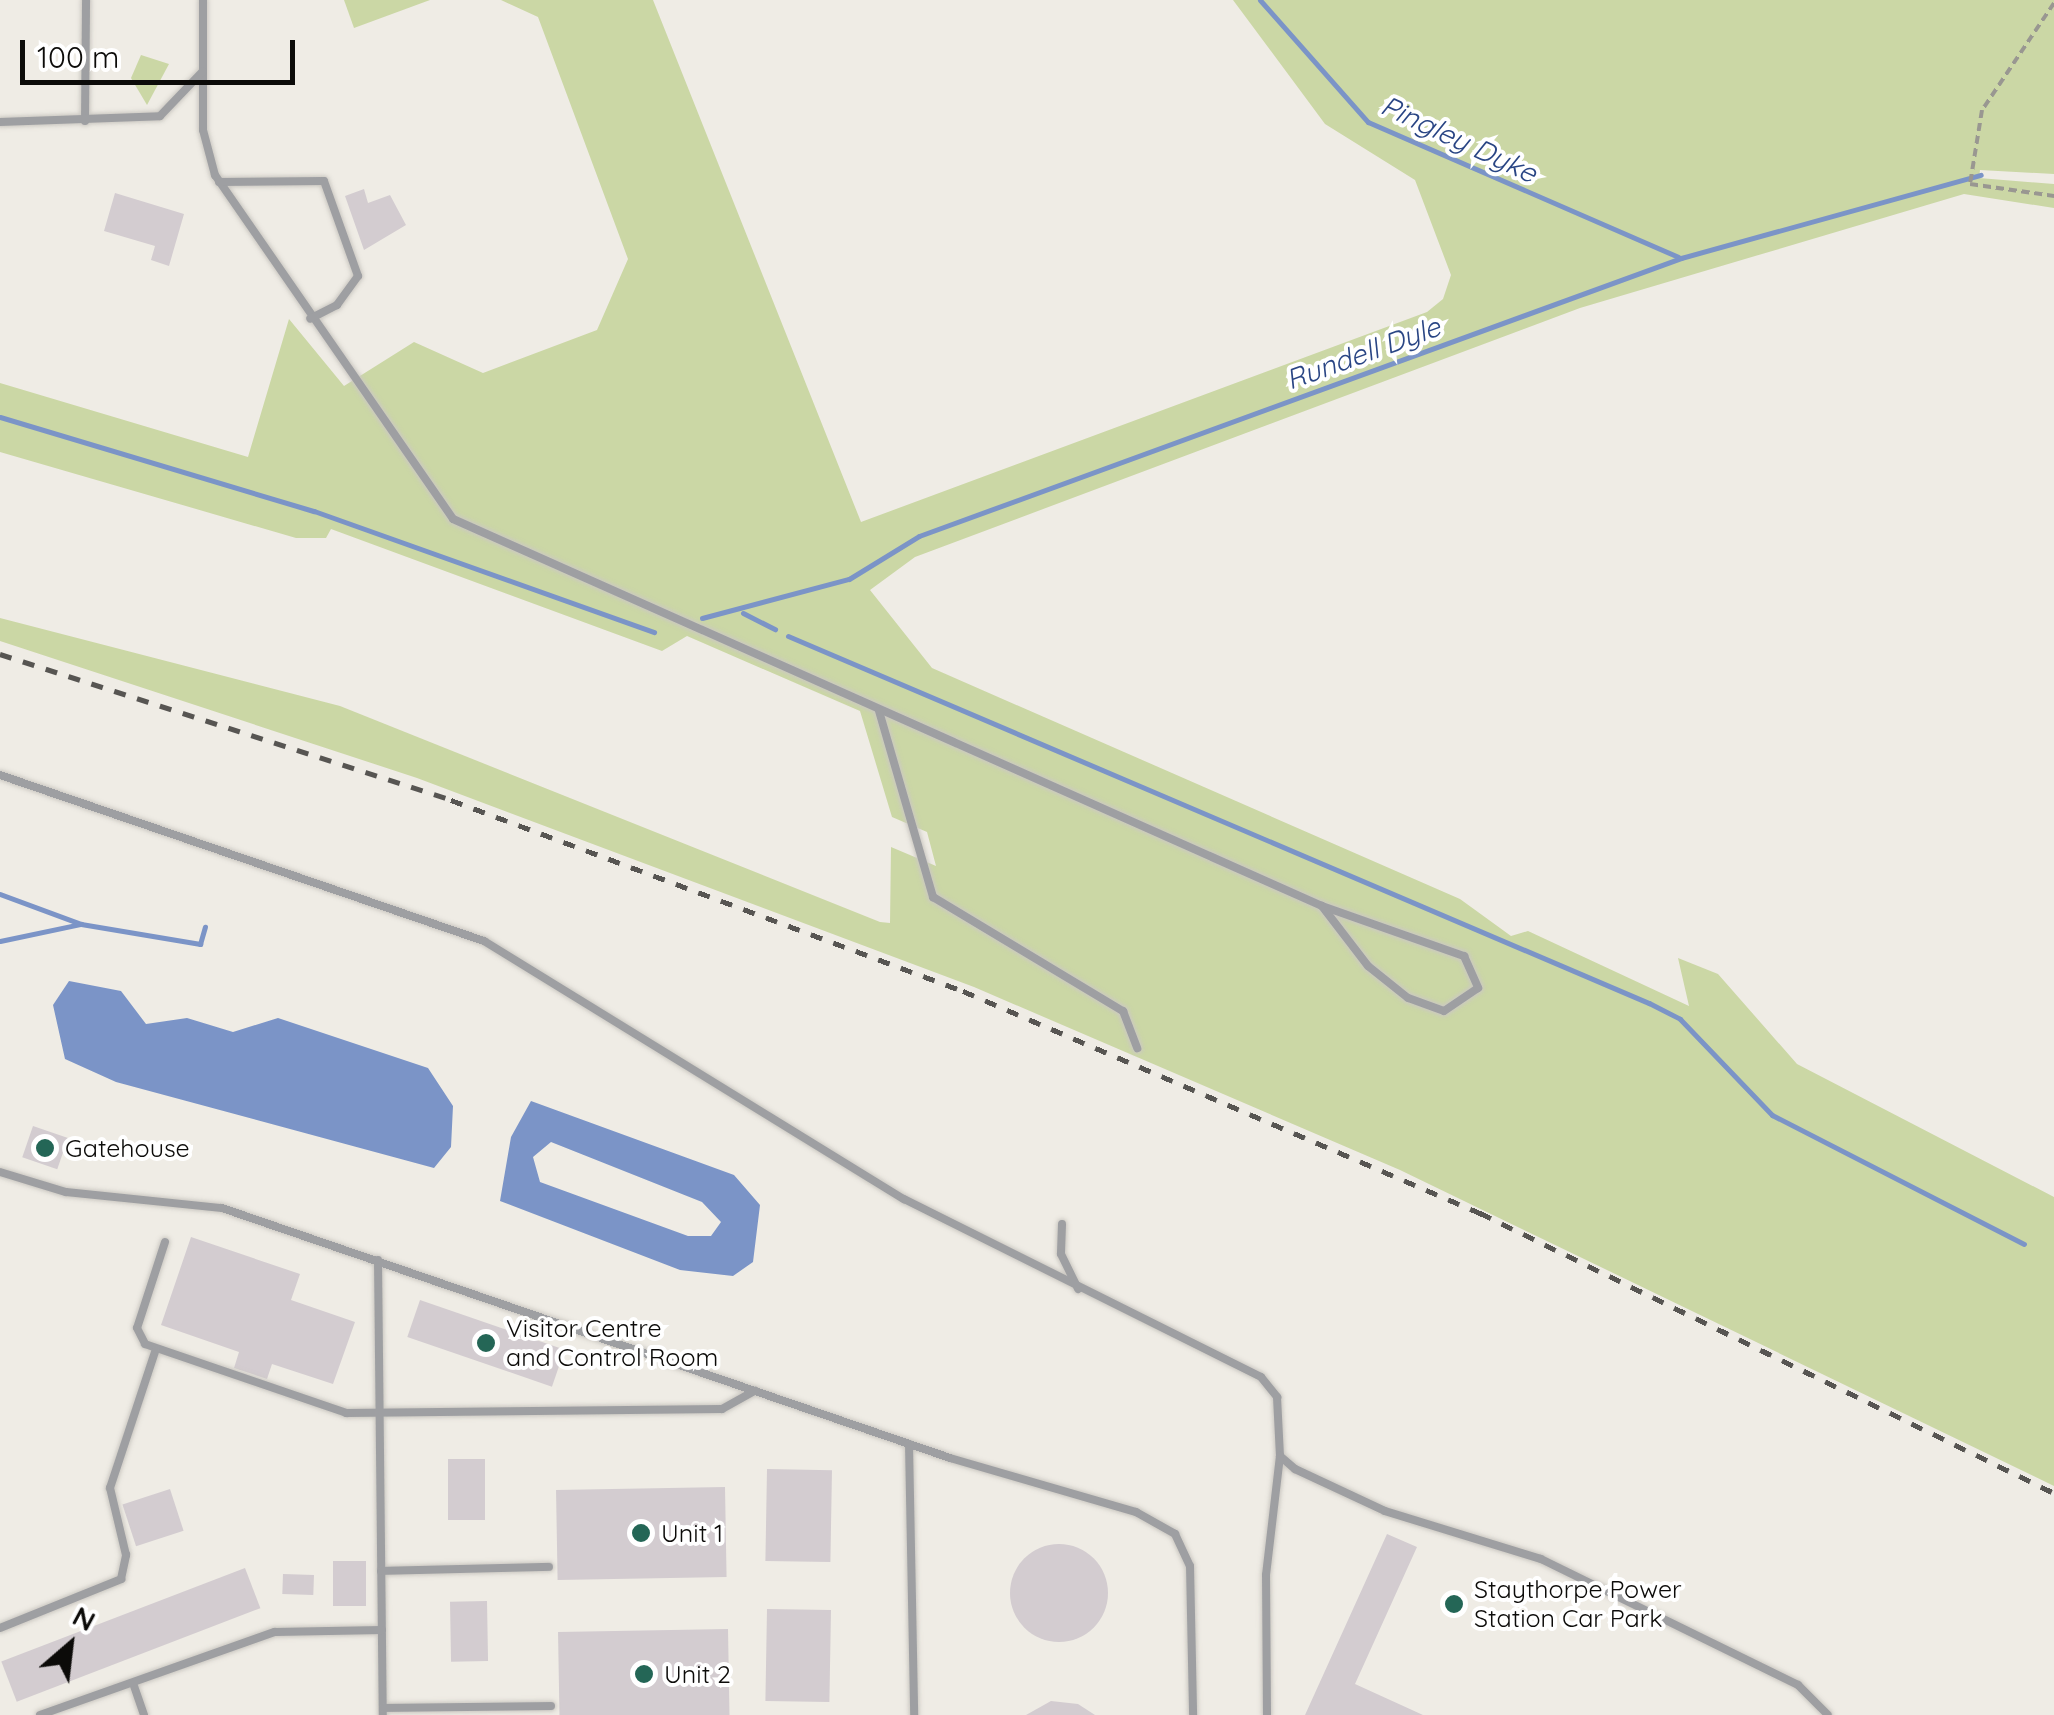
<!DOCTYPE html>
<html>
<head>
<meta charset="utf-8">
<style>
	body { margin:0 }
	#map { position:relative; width:2054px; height:1715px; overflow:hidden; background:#efece5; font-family:Quicksand,sans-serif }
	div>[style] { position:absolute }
	.green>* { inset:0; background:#cbd7a5 }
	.water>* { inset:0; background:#7b94c7 }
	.stream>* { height:5px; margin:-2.5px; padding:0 2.5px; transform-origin:2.5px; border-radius:2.5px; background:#7b94c7 }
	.building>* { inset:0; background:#d3ccd0; transform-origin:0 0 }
	.round { border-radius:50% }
	.path>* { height:4px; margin-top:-2px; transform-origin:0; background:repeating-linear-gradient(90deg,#999791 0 8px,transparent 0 13px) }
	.roads { filter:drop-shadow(0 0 2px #cbc8c2) drop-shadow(0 0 2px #cbc8c2) }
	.service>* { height:8px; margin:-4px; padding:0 4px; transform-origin:4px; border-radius:4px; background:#9e9fa2 }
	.rail>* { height:5px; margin-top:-2.5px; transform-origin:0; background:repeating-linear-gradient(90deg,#575552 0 12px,transparent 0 24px) }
	.dots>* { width:28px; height:28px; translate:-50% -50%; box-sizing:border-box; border:5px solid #fff; border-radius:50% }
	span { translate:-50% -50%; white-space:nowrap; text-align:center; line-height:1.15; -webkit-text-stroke:8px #fff; paint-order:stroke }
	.poi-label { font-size:25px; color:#0c0b09 }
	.left { translate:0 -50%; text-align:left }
	.water-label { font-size:28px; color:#294584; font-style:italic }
	.north { position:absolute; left:20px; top:1595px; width:100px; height:100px; -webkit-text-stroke:8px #fff; paint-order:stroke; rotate:28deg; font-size:28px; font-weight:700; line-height:40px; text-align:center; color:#0c0b09 }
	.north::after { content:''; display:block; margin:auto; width:35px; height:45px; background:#0c0b09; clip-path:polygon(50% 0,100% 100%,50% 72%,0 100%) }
	.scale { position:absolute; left:20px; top:40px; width:275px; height:45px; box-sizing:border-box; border:5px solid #0c0b09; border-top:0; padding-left:12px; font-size:30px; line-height:35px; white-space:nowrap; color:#0c0b09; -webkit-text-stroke:8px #fff; paint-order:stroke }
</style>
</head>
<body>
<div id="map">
	<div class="green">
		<div style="clip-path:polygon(344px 0,430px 0,354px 28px)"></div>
		<div style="clip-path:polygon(501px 0,653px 0,861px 522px,1427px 312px,1443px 299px,1451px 275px,1415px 180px,1325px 124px,1233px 0,2054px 0,2054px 174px,1980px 170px,1979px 178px,2054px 184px,2054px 208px,1964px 194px,1580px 308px,915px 557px,870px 590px,932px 668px,1460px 899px,1511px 936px,1528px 931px,1689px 1006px,1678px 958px,1718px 974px,1797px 1064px,2054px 1197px,2054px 1486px,1400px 1170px,974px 987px,417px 778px,0 641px,0 618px,340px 706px,880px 922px,890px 923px,891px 847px,936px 866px,927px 832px,892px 817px,860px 711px,687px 636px,662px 651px,331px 529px,326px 538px,296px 538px,0 452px,0 383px,248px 457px,289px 319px,344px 386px,414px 342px,483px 373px,597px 330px,628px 259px,538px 17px)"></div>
		<div style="clip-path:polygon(141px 55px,169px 64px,147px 105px,131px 78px)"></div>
	</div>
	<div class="water">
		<div style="clip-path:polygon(69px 981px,121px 991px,146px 1024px,187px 1018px,233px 1032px,278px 1018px,428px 1068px,453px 1106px,451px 1147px,434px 1168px,116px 1082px,65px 1059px,53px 1005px)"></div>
		<div style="clip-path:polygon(evenodd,531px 1101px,734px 1175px,760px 1205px,753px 1262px,733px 1276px,680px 1270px,500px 1201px,511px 1137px,531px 1101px,551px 1142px,702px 1202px,721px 1222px,711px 1236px,688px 1236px,540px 1182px,533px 1157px,551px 1142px)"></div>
	</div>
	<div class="stream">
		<div style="left:1260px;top:0;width:163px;rotate:48.5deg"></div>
		<div style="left:1368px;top:122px;width:338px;rotate:23.5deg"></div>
		<div style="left:0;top:417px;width:328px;rotate:16.7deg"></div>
		<div style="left:314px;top:511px;width:361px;rotate:19.6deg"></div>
		<div style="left:743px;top:613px;width:36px;rotate:27deg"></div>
		<div style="left:702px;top:618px;width:152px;rotate:-14.9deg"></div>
		<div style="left:849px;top:579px;width:82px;rotate:-31.6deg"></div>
		<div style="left:919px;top:536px;width:811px;rotate:-20.04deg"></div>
		<div style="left:1681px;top:258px;width:311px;rotate:-15.5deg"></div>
		<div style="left:788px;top:636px;width:936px;rotate:23.09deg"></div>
		<div style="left:1649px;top:1003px;width:35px;rotate:27deg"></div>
		<div style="left:1680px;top:1019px;width:133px;rotate:46.2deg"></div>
		<div style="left:1772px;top:1115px;width:283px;rotate:27.1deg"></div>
		<div style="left:0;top:894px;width:86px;rotate:20.3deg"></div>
		<div style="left:0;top:941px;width:83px;rotate:-11.9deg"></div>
		<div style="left:81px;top:924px;width:121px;rotate:9.5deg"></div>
		<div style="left:200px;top:944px;width:18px;rotate:-74deg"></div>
	</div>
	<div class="building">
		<div style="clip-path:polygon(364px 189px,368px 203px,390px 195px,406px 225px,364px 250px,345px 196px)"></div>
		<div style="clip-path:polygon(115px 193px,184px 214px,169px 266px,151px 260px,155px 246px,104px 231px)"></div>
		<div style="left:33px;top:1126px;width:37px;height:33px;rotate:19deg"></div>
		<div style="clip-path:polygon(191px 1237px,300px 1274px,291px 1300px,355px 1322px,333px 1384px,272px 1364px,267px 1379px,234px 1368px,239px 1352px,161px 1325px)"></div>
		<div style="left:420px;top:1300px;width:153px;height:39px;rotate:19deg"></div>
		<div style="left:448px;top:1459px;width:37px;height:61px"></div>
		<div style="left:767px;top:1469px;width:65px;height:92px;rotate:1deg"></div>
		<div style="left:725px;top:1487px;width:90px;height:169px;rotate:89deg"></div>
		<div style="left:170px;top:1489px;width:44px;height:50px;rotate:72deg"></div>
		<div style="clip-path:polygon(1387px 1534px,1417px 1547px,1355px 1684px,1423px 1715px,1305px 1715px)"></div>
		<div class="round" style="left:1010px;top:1544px;width:98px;height:98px"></div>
		<div style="left:333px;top:1561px;width:33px;height:45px"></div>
		<div style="left:245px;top:1568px;width:43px;height:261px;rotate:69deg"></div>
		<div style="left:283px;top:1574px;width:31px;height:20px;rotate:2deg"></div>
		<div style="left:487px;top:1601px;width:60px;height:37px;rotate:89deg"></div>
		<div style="left:767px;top:1609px;width:64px;height:92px;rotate:1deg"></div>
		<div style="left:728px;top:1629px;width:86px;height:170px;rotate:89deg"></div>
		<div style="clip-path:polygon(1051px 1701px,1078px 1704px,1095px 1715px,1026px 1715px)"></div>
	</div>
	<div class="path">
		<div style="left:2054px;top:3px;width:129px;rotate:123.9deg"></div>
		<div style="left:1982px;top:110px;width:75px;rotate:99.2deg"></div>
		<div style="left:1970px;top:184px;width:85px;rotate:8.1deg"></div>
	</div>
	<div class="roads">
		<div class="service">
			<div style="left:203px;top:0;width:130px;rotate:90deg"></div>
			<div style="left:203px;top:130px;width:47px;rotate:75.1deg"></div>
			<div style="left:215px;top:175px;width:418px;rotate:55.3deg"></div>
			<div style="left:453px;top:519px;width:951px;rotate:24.01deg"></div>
			<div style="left:1322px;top:906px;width:151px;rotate:19.4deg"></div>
			<div style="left:1464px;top:956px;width:35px;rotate:66deg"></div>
			<div style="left:1478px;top:988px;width:41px;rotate:145.9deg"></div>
			<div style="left:1444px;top:1011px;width:38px;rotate:-160deg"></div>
			<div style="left:1408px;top:998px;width:51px;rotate:-141.3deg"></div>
			<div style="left:1368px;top:966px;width:76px;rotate:-127.5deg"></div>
			<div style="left:85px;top:121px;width:121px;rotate:-89.5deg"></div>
			<div style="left:0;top:122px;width:160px;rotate:-2.1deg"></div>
			<div style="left:160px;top:116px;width:62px;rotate:-46.3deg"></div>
			<div style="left:219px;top:182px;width:105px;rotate:-0.5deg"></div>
			<div style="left:324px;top:181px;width:101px;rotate:70.3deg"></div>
			<div style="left:358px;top:276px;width:36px;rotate:126deg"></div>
			<div style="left:337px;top:305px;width:30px;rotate:153deg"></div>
			<div style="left:879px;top:711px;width:194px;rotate:73.8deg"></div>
			<div style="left:933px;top:897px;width:222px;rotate:31deg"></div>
			<div style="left:1123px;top:1011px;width:40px;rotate:69deg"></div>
			<div style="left:0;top:775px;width:512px;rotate:18.93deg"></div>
			<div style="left:484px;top:941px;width:493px;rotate:31.6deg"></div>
			<div style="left:904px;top:1199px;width:399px;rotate:26.5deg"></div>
			<div style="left:1261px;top:1377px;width:26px;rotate:51deg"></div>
			<div style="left:1277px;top:1397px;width:59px;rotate:87.1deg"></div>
			<div style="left:1280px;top:1456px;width:20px;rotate:41deg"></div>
			<div style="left:1295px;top:1469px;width:99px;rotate:25deg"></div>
			<div style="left:1385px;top:1511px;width:163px;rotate:17.1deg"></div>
			<div style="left:1541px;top:1559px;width:286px;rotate:26.1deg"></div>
			<div style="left:1798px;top:1685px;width:42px;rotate:45deg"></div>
			<div style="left:0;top:1172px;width:69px;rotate:16.9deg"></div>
			<div style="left:66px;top:1192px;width:157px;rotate:5.9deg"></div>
			<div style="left:222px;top:1208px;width:770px;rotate:18.95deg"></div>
			<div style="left:950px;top:1458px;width:194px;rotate:16.2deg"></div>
			<div style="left:1136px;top:1512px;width:45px;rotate:29.4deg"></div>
			<div style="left:1175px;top:1534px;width:35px;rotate:65deg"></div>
			<div style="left:1190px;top:1566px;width:149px;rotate:88.8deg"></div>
			<div style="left:1062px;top:1224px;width:30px;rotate:92deg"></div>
			<div style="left:1061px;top:1254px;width:39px;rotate:64deg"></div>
			<div style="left:165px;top:1242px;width:90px;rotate:108deg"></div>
			<div style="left:137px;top:1328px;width:18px;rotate:63deg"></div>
			<div style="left:145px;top:1344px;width:213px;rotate:18.9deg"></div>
			<div style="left:346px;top:1413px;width:376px;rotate:-0.6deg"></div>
			<div style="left:722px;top:1409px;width:38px;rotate:-29deg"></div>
			<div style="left:378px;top:1260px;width:455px;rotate:89.4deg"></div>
			<div style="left:909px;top:1444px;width:271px;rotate:88.9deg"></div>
			<div style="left:381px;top:1571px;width:168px;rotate:-1.4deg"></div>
			<div style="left:0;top:1628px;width:131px;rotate:-22deg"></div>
			<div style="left:121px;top:1579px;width:25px;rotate:-78deg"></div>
			<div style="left:126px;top:1555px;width:69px;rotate:-103.4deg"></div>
			<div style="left:110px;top:1488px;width:146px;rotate:-71.7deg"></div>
			<div style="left:133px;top:1683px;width:34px;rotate:71deg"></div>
			<div style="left:383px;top:1708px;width:168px;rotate:-0.7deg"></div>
			<div style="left:40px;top:1715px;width:249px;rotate:-19.5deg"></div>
			<div style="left:275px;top:1632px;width:107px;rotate:-1.1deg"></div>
			<div style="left:1267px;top:1715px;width:140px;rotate:-90.4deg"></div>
			<div style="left:1266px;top:1575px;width:120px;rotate:-83.3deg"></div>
		</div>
	</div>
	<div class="rail">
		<div style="left:0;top:654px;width:474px;rotate:17.9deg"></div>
		<div style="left:451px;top:800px;width:546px;rotate:20.46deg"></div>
		<div style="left:963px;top:991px;width:563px;rotate:23.24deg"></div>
		<div style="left:1480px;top:1213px;width:639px;rotate:26deg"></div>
	</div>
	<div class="dots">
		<div style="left:45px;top:1148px;background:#246656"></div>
		<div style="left:486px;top:1343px;background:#246656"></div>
		<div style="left:641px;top:1533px;background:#246656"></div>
		<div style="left:1454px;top:1604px;background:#246656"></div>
		<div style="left:644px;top:1674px;background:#246656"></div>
	</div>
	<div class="poi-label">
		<span class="left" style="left:65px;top:1148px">Gatehouse</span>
		<span class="left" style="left:506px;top:1343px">Visitor Centre<br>and Control Room</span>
		<span class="left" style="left:661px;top:1533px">Unit 1</span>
		<span class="left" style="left:1474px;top:1604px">Staythorpe Power<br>Station Car Park</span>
		<span class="left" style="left:664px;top:1674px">Unit 2</span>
	</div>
	<div class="water-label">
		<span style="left:1459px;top:139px;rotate:25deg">Pingley Dyke</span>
		<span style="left:1363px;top:353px;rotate:-20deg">Rundell Dyle</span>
	</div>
	<div class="north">N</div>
	<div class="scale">100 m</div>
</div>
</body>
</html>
